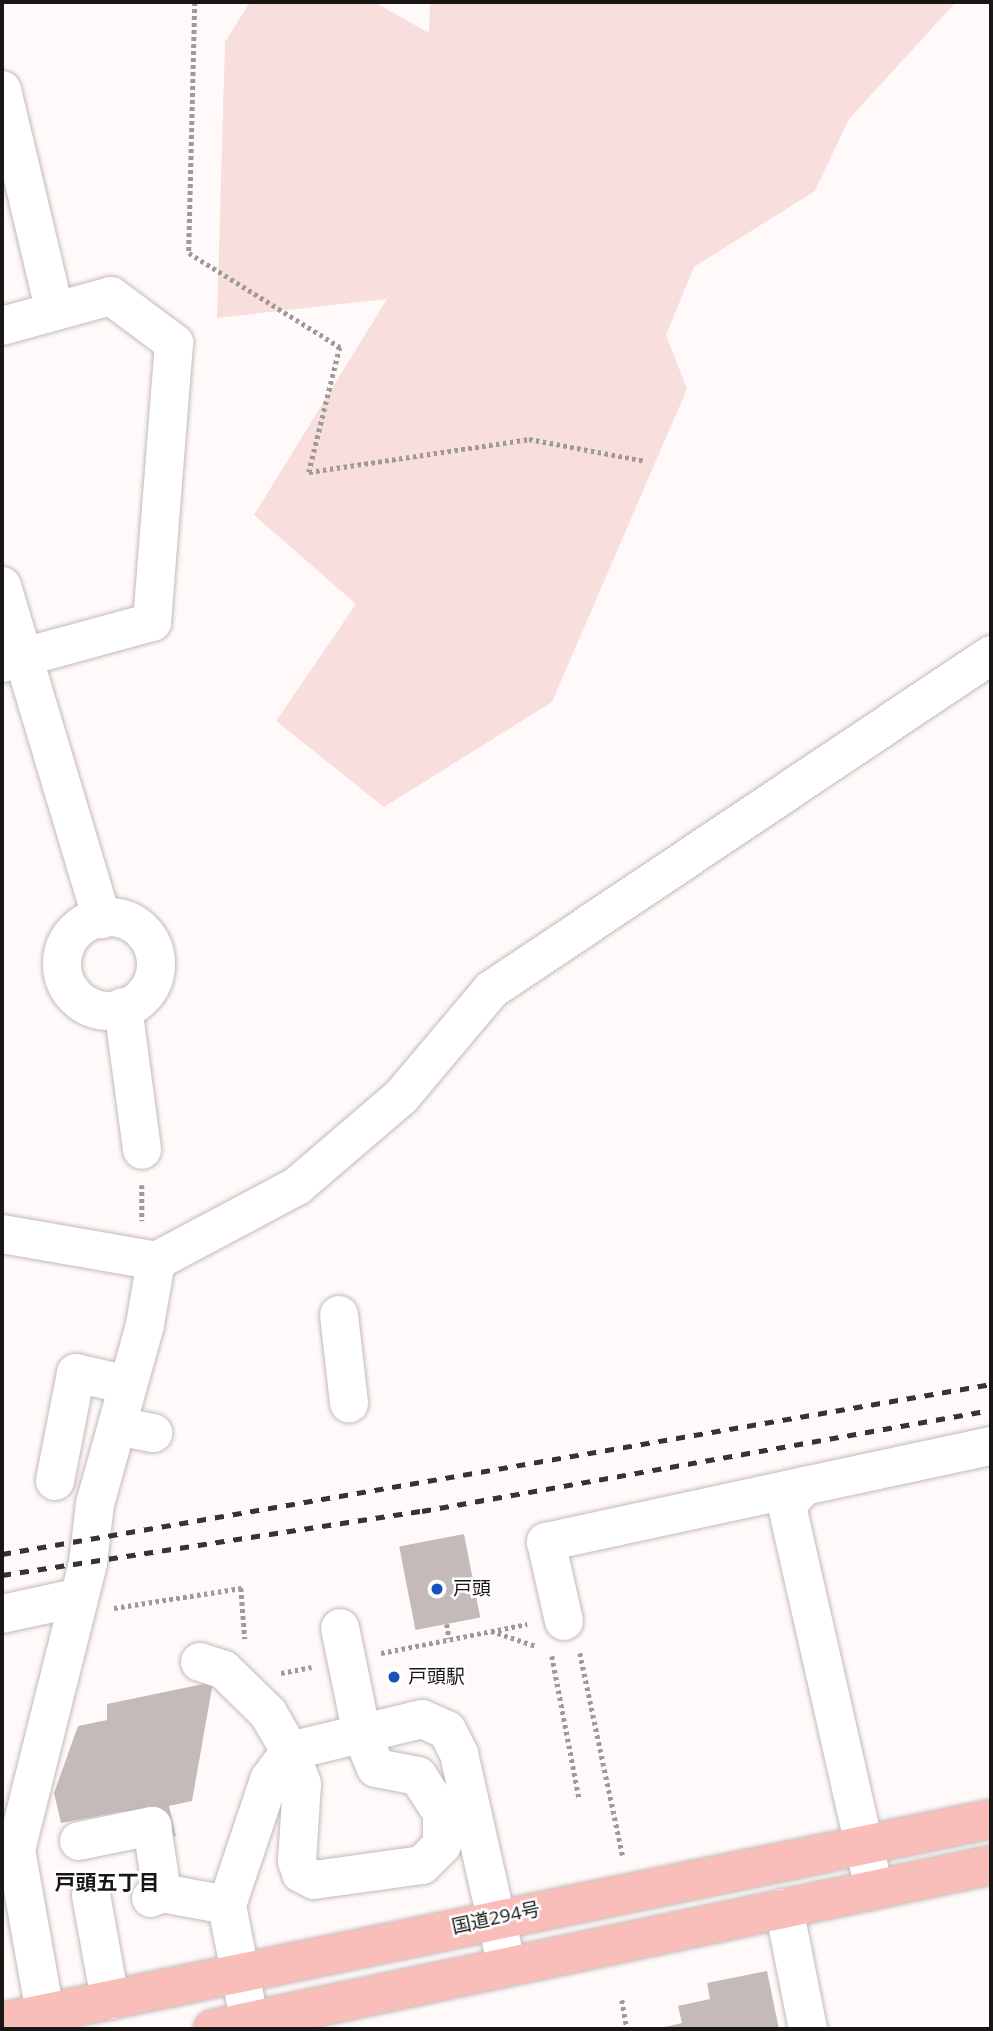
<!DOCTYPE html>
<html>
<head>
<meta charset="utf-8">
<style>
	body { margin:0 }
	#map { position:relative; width:993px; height:2031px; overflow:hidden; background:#fffaf9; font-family:"Open Sans","Noto Sans JP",sans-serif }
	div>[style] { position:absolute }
	.green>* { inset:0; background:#f8dedc }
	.building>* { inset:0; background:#c3bab9; transform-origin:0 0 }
	.path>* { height:4.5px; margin-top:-2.25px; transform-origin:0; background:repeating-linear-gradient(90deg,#9e9a99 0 3.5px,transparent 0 7px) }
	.roads { filter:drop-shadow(0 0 2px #c3bab9) drop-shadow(0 0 2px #c3bab9) }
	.minor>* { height:38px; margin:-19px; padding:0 19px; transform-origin:19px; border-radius:19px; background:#fff }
	.minor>.ring { margin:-19px; padding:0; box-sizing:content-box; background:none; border:38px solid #fff; border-radius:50% }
	.highway>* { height:38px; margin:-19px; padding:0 19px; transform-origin:19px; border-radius:19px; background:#fabeba }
	.rail>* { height:5px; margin-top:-2.5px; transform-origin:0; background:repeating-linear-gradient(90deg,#363333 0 9px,transparent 0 18px) }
	.dots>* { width:19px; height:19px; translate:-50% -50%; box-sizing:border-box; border:4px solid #fff; border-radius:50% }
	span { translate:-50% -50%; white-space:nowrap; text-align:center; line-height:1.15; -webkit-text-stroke:5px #fff; paint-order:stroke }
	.poi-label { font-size:19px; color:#191616 }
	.left { translate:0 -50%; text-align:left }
	.street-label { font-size:19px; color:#191616 }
	.neighbourhood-label { font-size:21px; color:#191616; font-weight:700 }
	.frame { position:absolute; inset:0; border:4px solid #191616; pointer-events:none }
</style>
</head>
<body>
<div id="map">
	<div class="green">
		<div style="clip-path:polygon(250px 2px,374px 2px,429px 33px,430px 2px,956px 2px,849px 119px,815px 191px,694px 267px,666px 335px,687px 389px,552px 702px,384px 807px,276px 721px,356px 604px,254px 515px,387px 299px,217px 318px,225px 42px)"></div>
	</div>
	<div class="building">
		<div style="left:464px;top:1534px;width:85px;height:66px;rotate:79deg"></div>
		<div style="clip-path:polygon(213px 1682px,192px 1801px,169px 1806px,176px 1836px,139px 1844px,125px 1811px,61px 1823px,54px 1793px,78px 1726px,107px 1720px,107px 1704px)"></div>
		<div style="clip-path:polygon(767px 1971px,779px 2029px,656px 2029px,682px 2023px,678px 2006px,710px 1999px,707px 1983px)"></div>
	</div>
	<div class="path">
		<div style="left:195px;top:2px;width:251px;rotate:91.4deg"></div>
		<div style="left:189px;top:253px;width:178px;rotate:31.9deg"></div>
		<div style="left:340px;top:347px;width:129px;rotate:103.9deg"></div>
		<div style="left:309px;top:472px;width:222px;rotate:-8.5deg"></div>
		<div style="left:529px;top:439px;width:118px;rotate:10.7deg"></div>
		<div style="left:142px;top:1185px;width:36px;rotate:90deg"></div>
		<div style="left:114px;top:1608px;width:129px;rotate:-8.9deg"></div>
		<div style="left:241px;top:1588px;width:51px;rotate:85.5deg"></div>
		<div style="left:447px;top:1624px;width:15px;rotate:82deg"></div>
		<div style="left:491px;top:1631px;width:47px;rotate:18.4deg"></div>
		<div style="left:381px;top:1653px;width:149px;rotate:-11.2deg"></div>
		<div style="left:580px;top:1653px;width:208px;rotate:78.1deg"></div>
		<div style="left:552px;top:1656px;width:145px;rotate:79.2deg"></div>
		<div style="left:281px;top:1673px;width:31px;rotate:-11deg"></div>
		<div style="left:622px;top:2000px;width:29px;rotate:80deg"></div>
	</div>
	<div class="roads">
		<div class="minor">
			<div style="left:2px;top:90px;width:225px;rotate:76.6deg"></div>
			<div style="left:2px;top:326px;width:113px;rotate:-15.4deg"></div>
			<div style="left:111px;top:296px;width:79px;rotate:36.7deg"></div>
			<div style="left:174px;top:343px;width:280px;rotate:94.5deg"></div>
			<div style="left:152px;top:622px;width:156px;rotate:164.7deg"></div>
			<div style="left:2px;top:586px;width:348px;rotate:73.3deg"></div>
			<div class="ring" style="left:62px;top:917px;width:56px;height:56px"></div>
			<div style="left:123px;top:1007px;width:144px;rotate:82.4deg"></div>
			<div style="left:2px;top:1234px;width:156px;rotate:9.9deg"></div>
			<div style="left:156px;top:1261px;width:65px;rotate:99.8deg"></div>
			<div style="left:145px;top:1325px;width:186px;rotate:105.6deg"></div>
			<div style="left:95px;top:1504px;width:59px;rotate:96.8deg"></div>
			<div style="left:88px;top:1563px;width:296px;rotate:104.1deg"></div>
			<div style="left:16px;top:1850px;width:166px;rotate:79.9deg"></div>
			<div style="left:156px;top:1261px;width:160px;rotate:-28deg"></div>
			<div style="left:297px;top:1186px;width:137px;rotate:-40.6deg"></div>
			<div style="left:401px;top:1097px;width:140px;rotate:-49.9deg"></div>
			<div style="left:491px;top:990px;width:602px;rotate:-33.82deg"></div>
			<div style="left:339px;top:1315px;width:89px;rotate:83.5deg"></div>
			<div style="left:117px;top:1426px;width:37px;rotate:11deg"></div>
			<div style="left:55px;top:1481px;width:110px;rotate:-79deg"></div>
			<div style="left:76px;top:1373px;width:53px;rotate:13deg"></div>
			<div style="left:2px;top:1614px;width:76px;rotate:-12.2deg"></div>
			<div style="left:564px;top:1621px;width:81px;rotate:-102.8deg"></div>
			<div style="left:546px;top:1542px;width:264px;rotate:-12.2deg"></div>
			<div style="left:200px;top:1662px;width:25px;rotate:18deg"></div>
			<div style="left:224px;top:1670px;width:62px;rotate:44.3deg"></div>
			<div style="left:268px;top:1713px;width:44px;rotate:59.9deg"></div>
			<div style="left:290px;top:1751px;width:35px;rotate:70deg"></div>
			<div style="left:302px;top:1784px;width:77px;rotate:93.7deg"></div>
			<div style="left:297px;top:1861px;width:13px;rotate:72deg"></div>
			<div style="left:301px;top:1873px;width:15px;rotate:28deg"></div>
			<div style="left:314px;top:1880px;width:109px;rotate:-7.9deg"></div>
			<div style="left:422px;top:1865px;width:28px;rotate:-45deg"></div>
			<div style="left:442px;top:1845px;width:32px;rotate:-90deg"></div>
			<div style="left:442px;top:1813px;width:44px;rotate:-123deg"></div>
			<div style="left:418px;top:1776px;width:43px;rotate:-169.2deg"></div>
			<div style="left:376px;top:1768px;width:36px;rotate:-113deg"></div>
			<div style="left:362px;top:1735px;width:109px;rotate:-101.6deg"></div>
			<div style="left:79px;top:1841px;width:75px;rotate:-11.6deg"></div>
			<div style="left:152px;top:1826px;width:68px;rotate:81.5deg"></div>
			<div style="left:874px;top:1889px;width:394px;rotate:-102.8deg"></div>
			<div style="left:787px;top:1505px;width:25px;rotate:-48deg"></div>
			<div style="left:804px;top:1486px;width:191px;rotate:-12.1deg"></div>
			<div style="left:91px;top:1895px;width:107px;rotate:79.7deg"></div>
			<div style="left:151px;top:1898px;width:12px;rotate:-24deg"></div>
			<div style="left:162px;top:1893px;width:66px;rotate:10.5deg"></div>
			<div style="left:784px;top:1908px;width:123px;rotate:78.8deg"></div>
			<div style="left:251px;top:2029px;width:126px;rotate:-101deg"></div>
			<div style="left:227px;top:1905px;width:132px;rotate:-71.4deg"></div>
			<div style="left:269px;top:1780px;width:36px;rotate:-54deg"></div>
			<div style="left:290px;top:1751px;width:136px;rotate:-13.6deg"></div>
			<div style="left:422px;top:1719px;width:27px;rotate:24deg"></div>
			<div style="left:447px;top:1730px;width:27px;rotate:63deg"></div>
			<div style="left:459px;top:1754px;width:218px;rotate:77.3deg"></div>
		</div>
		<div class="highway">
			<div style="left:2px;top:2022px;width:1010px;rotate:-11.6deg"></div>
			<div style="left:213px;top:2029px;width:795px;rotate:-11.9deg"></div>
		</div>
	</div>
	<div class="rail">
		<div style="left:2px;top:1554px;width:1004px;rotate:-9.75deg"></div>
		<div style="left:2px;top:1575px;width:425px;rotate:-8.7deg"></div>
		<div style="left:422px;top:1511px;width:578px;rotate:-10.07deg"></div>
	</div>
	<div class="dots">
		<div style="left:437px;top:1589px;background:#1950bc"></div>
		<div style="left:394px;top:1677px;background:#1950bc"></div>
	</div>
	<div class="poi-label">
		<span class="left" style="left:453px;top:1589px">戸頭</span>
		<span class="left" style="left:408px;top:1677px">戸頭駅</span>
	</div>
	<div class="street-label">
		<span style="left:496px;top:1918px;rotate:-12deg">国道294号</span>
	</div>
	<div class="neighbourhood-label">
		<span style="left:107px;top:1882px">戸頭五丁目</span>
	</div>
	<div class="frame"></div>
</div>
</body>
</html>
